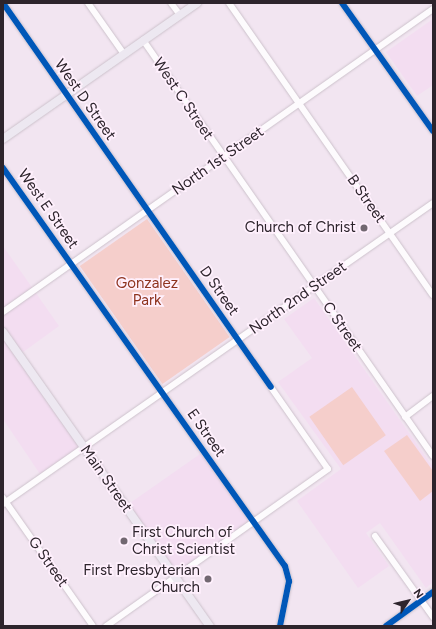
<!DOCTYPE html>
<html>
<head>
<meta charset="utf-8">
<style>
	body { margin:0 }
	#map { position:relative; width:436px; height:629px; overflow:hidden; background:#f2e5f1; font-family:Figtree,sans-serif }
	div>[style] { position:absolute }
	.built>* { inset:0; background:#f3ddf1; transform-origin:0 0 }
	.green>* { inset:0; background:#f5cecb; transform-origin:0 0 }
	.roads { filter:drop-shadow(0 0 1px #cdc2cc) drop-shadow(0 0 1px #cdc2cc) }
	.minor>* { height:6px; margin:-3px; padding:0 3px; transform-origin:3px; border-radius:3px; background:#fdfbfd }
	.major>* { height:8px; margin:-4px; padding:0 4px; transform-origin:4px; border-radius:4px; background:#ede8f1 }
	.cycleway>* { height:6px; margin:-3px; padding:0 3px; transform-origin:3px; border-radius:3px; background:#0057b8 }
	.dots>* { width:11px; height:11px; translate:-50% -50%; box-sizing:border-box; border:2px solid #fff0fd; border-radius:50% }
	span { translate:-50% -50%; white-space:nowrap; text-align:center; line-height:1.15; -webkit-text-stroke:3.5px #fff0fd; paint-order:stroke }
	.street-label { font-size:15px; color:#2d242c }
	.poi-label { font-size:15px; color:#2d242c }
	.right { translate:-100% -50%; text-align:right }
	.left { translate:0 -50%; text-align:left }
	.park-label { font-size:15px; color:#8e331e }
	.frame { position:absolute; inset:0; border:4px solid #2d242c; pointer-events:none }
	.north { position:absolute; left:388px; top:581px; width:40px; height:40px; -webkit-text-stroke:3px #fff0fd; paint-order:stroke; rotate:55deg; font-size:11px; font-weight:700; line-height:16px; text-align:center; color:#2d242c }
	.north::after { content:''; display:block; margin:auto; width:14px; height:18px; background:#2d242c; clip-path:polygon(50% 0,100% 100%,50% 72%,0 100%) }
</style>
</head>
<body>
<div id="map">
	<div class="built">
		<div style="clip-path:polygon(433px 19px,433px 85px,417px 96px,386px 52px)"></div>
		<div style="clip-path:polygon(3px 246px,59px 326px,19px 355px,84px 448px,42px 477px,3px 419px)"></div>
		<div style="clip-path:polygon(314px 298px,433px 467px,433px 582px,426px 588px,380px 523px,366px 533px,389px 566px,358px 588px,297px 501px,341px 469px,278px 382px,312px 358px,284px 319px)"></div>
		<div style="left:203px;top:452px;width:87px;height:95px;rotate:55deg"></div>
	</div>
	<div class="green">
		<div style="left:147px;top:219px;width:144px;height:82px;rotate:55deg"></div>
		<div style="left:352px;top:387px;width:59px;height:52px;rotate:55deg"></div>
		<div style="clip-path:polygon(407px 435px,433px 471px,433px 491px,420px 501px,384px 451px)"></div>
	</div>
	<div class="roads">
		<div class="minor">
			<div style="left:3px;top:3px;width:568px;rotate:55.11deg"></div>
			<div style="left:328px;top:469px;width:272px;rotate:144.7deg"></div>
			<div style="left:88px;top:3px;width:62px;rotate:54.8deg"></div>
			<div style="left:171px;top:3px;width:15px;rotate:53deg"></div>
			<div style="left:229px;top:3px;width:356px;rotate:55.1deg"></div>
			<div style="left:342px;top:3px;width:157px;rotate:54.6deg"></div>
			<div style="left:143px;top:40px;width:507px;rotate:55.12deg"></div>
			<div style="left:3px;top:168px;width:488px;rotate:54.7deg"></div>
			<div style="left:285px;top:566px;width:16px;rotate:75deg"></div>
			<div style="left:289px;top:581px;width:46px;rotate:101.3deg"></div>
			<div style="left:3px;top:312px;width:526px;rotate:-35.17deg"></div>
			<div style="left:405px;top:417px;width:35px;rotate:-37deg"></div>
			<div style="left:3px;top:498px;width:156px;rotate:54.9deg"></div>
			<div style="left:3px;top:504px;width:525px;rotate:-34.99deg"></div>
			<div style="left:375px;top:536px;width:100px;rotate:54.4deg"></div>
			<div style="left:386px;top:626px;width:58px;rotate:-35.9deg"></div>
		</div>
		<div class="major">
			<div style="left:3px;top:139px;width:237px;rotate:-35deg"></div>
			<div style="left:3px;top:332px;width:360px;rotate:54.9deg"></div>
		</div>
	</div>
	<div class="cycleway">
		<div style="left:3px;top:3px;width:468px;rotate:55.1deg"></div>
		<div style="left:342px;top:3px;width:157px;rotate:54.6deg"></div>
		<div style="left:3px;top:168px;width:488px;rotate:54.7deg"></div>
		<div style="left:285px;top:566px;width:16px;rotate:75deg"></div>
		<div style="left:289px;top:581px;width:46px;rotate:101.3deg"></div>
		<div style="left:386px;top:626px;width:58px;rotate:-35.9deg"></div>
	</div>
	<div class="dots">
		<div style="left:364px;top:228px;background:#726871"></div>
		<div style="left:124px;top:541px;background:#726871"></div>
		<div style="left:208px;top:579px;background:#726871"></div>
	</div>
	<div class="street-label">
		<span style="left:183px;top:99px;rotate:56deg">West C Street</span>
		<span style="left:85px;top:100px;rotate:55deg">West D Street</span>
		<span style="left:218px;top:161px;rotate:-35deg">North 1st Street</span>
		<span style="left:366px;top:199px;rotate:55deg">B Street</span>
		<span style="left:48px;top:209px;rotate:55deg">West E Street</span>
		<span style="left:219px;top:291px;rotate:55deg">D Street</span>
		<span style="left:298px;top:298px;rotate:-35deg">North 2nd Street</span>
		<span style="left:342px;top:327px;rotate:55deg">C Street</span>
		<span style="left:206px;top:433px;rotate:55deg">E Street</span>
		<span style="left:106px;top:479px;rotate:55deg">Main Street</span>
		<span style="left:48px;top:562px;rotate:55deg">G Street</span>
	</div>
	<div class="poi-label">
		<span class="right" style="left:356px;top:228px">Church of Christ</span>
		<span class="left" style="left:132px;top:541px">First Church of<br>Christ Scientist</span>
		<span class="right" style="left:200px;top:579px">First Presbyterian<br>Church</span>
	</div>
	<div class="park-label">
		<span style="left:147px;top:292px">Gonzalez<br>Park</span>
	</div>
	<div class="frame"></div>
	<div class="north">N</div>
</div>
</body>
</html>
